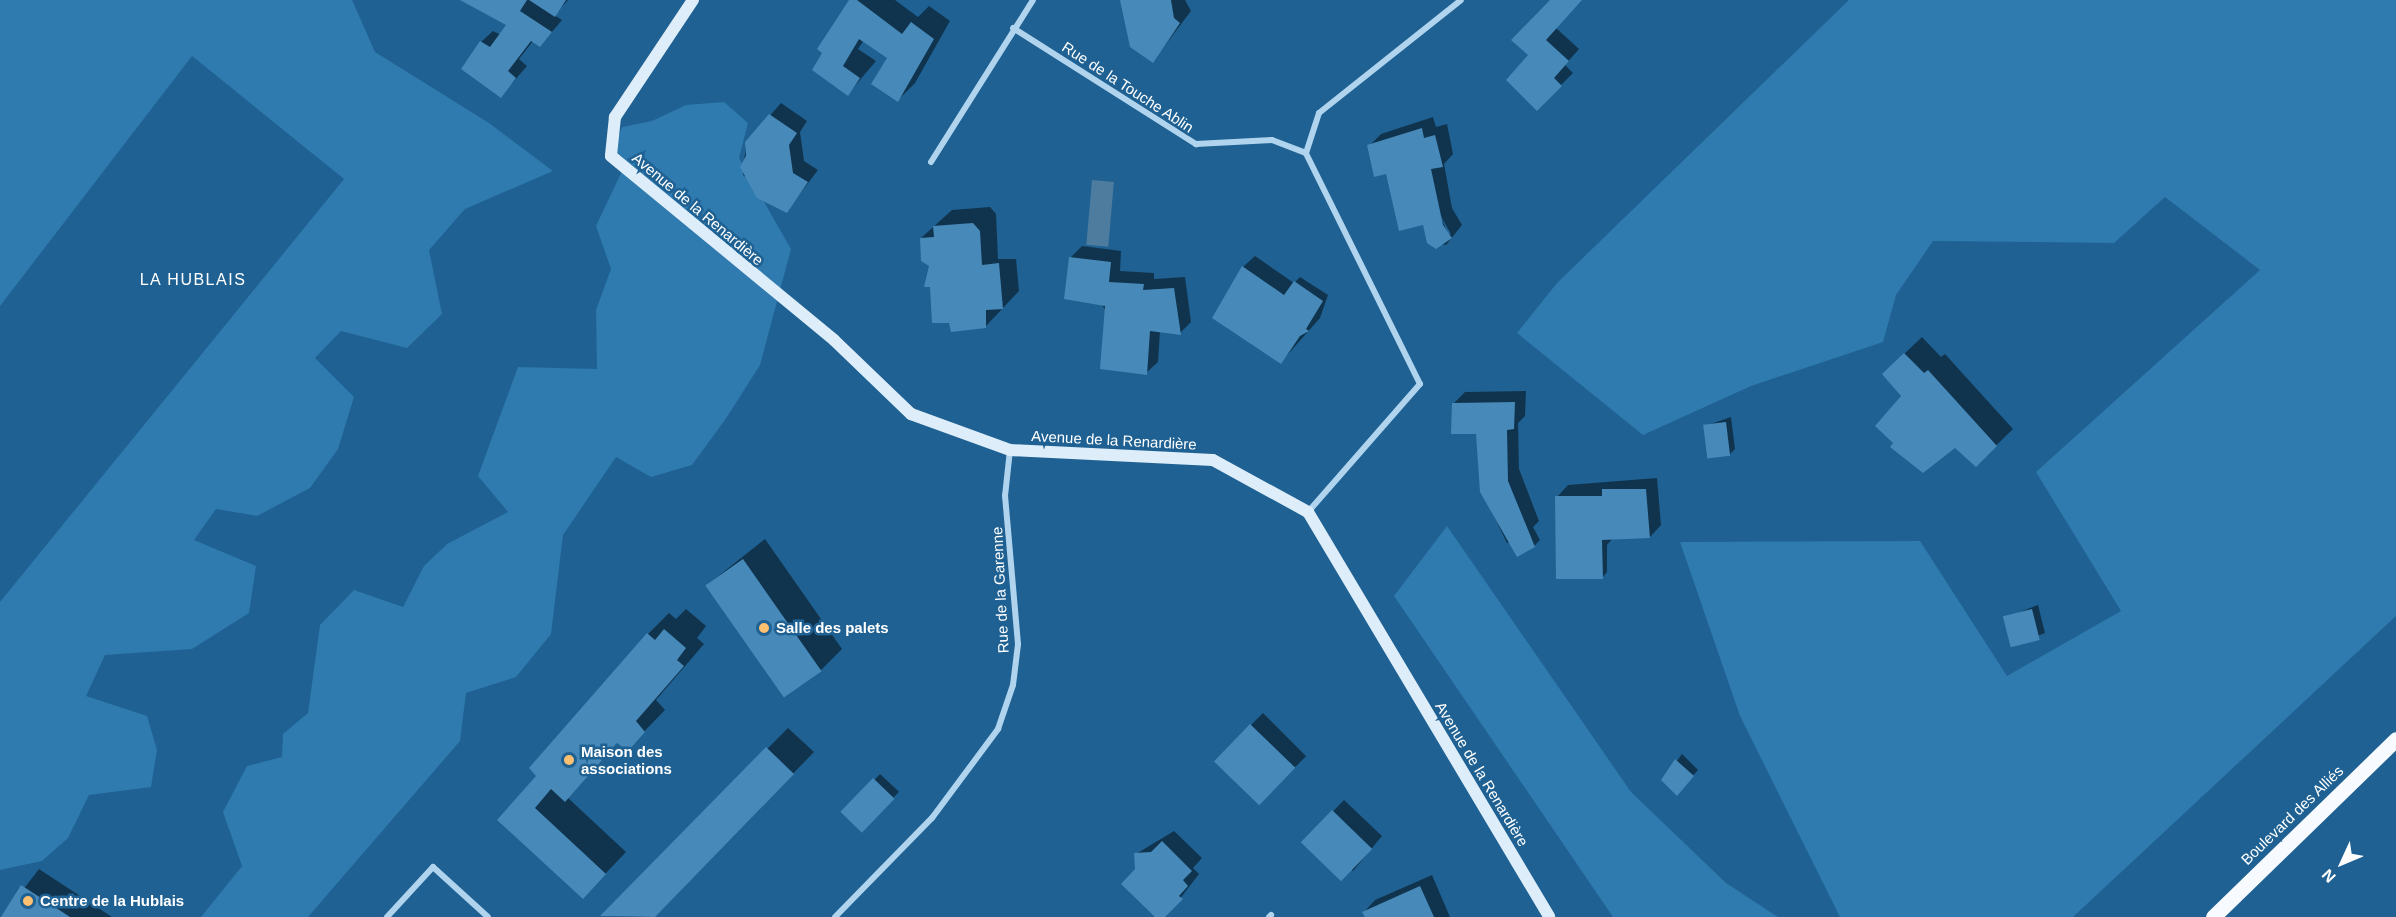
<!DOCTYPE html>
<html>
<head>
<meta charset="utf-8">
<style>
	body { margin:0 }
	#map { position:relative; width:2396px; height:917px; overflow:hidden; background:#1f6192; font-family:Helvetica,sans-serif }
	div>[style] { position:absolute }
	.green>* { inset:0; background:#2f7aae }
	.water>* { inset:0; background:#4e7c9e; transform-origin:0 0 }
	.shadow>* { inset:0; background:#0007; transform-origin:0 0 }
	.building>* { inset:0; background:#478ab9; transform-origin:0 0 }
	.street>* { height:6px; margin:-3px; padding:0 3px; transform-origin:3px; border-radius:3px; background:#b0d4ee }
	.secondary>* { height:12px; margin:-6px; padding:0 6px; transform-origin:6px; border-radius:6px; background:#ddedfa }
	.primary>* { height:15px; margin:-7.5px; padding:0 7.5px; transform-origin:7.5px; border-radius:7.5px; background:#f7fbff }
	.dots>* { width:16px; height:16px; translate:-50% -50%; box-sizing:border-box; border:3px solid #1f6192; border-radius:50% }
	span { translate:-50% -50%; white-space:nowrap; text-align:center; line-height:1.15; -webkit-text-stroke:5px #1f6192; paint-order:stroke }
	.street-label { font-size:15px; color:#fff }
	.poi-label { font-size:15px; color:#fff; font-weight:700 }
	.left { translate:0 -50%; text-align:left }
	.neighbourhood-label { font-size:16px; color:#fff; letter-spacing:1.5px }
	.north { position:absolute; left:2312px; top:833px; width:60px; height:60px; -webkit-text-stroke:4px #1f6192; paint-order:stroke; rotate:226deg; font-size:16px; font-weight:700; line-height:24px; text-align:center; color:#fff }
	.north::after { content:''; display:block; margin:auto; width:21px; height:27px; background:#fff; clip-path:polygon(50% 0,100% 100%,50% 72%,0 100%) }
</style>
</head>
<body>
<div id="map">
	<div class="green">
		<div style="clip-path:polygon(0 0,352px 0,375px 52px,489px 123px,553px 171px,465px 209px,429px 250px,442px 314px,407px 348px,341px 331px,315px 358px,354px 397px,338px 449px,310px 488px,257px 516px,216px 509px,194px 540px,256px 566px,249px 613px,192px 649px,105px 655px,86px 696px,147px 716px,157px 750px,151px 787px,89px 795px,68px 838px,42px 861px,0 870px,0 602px,344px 179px,192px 56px,0 306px)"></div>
		<div style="clip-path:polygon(1849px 0,2396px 0,2396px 616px,2073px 917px,1840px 917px,1740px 716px,1680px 542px,1920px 541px,2007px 676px,2121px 611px,2036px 472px,2260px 270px,2165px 197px,2114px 243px,1933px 241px,1896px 295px,1883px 342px,1751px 386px,1643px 435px,1517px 333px,1557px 283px)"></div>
		<div style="clip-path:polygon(724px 102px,748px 123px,739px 158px,791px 249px,760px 365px,727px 417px,692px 465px,651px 477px,616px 457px,563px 535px,551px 634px,516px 677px,466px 693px,460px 741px,308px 917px,201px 917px,242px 866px,223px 812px,247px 766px,282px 757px,283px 734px,308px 713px,320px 625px,354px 590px,403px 607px,424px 566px,447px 544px,508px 512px,478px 476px,518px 367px,597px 369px,596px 310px,611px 269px,596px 226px,623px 169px,612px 157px,622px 127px,652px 121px,686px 105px)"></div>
		<div style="clip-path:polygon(1447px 526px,1631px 792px,1726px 883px,1778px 917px,1613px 917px,1394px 596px)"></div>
	</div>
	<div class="water">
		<div style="left:1092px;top:180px;width:22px;height:65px;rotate:5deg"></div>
	</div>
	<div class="shadow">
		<div style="clip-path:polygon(464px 0,568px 0,554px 15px,562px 20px,540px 46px,533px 41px,519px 59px,527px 66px,501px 96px,481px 42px,493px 31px,501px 35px,509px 24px)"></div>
		<div style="clip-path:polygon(851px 0,895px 0,918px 17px,929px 6px,950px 21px,915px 83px,898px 100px,889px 57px,864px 40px,858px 49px,876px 61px,848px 94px,814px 69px)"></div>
		<div style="clip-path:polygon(1121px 0,1185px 0,1191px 11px,1153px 61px)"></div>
		<div style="clip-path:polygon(1552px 0,1581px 0,1556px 28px,1579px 49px,1565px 65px,1573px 73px,1537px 109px,1530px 55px)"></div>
		<div style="clip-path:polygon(781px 103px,807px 121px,800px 132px,804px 161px,818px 170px,787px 211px,743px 175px,746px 143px)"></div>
		<div style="clip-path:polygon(evenodd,1433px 117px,1436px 127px,1447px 124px,1453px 154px,1444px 164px,1452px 208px,1462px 225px,1446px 245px,1429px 242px,1424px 223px,1369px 146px,1381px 134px,1433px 117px,1439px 213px,1451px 234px,1448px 234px,1439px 213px)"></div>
		<div style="clip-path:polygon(990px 207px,996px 214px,998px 259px,1016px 259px,1019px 291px,986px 326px,934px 322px,930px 266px,921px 238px,952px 210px)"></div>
		<div style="clip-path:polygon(1082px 246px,1121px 251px,1120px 271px,1154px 273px,1154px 279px,1185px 277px,1191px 322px,1180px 333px,1160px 331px,1158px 362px,1146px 373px,1071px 257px)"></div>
		<div style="clip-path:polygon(1255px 256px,1294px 283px,1300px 277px,1328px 295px,1320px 318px,1281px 362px,1243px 267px)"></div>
		<div style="clip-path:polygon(1922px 337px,1941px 357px,1945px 354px,2013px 429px,1976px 465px,1955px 446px,1895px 443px,1903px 396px,1901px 357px)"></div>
		<div style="clip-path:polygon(1526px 391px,1525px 416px,1518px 423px,1519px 469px,1539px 521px,1533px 527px,1540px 540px,1534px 546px,1518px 538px,1507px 543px,1482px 491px,1478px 433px,1453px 404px,1465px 392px)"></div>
		<div style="clip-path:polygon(1731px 417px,1735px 449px,1729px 455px,1705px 426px)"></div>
		<div style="clip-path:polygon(1657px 478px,1661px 525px,1650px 537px,1613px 538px,1607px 545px,1607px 572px,1602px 578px,1557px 497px,1568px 485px)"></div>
		<div style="clip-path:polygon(765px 539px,842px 649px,821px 670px,707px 585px)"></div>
		<div style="clip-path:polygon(2038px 605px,2045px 633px,2012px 646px,2005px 618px)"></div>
		<div style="clip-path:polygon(686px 609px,706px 626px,697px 638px,704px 644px,656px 700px,665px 710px,627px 749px,618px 742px,567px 797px,626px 852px,583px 897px,499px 820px,538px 776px,531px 768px,648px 634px,669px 613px,676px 619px)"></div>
		<div style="left:1263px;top:713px;width:61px;height:67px;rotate:45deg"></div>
		<div style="clip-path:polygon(788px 728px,814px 752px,654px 917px,602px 916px)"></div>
		<div style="clip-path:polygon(1682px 754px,1698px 770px,1682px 788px,1663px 780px)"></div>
		<div style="left:880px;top:774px;width:26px;height:53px;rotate:43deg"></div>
		<div style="clip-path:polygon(1344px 800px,1382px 836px,1353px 871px,1303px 842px)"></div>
		<div style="clip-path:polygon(1174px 831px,1202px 858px,1193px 868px,1199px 874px,1172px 909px,1157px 917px,1137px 869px,1136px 854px)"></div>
		<div style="clip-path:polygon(39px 869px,112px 917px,2px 917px)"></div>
		<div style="clip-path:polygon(1432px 875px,1450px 917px,1366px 917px,1364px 912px,1375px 900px)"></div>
	</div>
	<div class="building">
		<div style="clip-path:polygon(460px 0,527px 0,520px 11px,552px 32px,540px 47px,531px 41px,508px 71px,516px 78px,501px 98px,461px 69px,480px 41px,490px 47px,506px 25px)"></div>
		<div style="clip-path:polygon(529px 0,566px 0,555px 17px)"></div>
		<div style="clip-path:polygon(849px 0,857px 0,902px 34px,911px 22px,934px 39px,898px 102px,871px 84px,887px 58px,859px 39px,843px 66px,860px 78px,848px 96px,812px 70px,822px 53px,817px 49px)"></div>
		<div style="clip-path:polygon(1120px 0,1171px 0,1174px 18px,1180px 23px,1153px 63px,1130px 47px)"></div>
		<div style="clip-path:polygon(1550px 0,1582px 0,1546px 40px,1569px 61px,1554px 78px,1562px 86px,1537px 111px,1506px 80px,1528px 55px,1511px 40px)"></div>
		<div style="clip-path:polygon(769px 114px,797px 133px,789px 145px,793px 173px,808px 182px,787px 213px,757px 198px,740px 167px,746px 156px,745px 142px)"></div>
		<div style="clip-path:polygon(1422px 128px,1424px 138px,1435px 135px,1443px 167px,1431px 169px,1443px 225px,1452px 238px,1436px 249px,1427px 243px,1423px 225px,1399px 231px,1386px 174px,1374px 177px,1367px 145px)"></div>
		<div style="clip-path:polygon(973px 223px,980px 231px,982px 265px,999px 263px,1003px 309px,986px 310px,986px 328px,951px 332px,949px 323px,932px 323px,930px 287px,924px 287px,929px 266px,921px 261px,920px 238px,934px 237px,933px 226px)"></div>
		<div style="clip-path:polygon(1069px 257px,1111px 262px,1109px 282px,1144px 284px,1143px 290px,1174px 288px,1181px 335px,1150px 331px,1147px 375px,1100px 369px,1105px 306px,1064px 299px)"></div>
		<div style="clip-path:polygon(1242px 266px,1284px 295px,1294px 281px,1323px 301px,1306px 329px,1309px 331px,1300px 336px,1281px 364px,1212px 318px)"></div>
		<div style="clip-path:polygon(1904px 353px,1924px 373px,1928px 370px,1997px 446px,1976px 467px,1955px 448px,1923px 473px,1890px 447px,1893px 443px,1875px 426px,1901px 396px,1882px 374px)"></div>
		<div style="clip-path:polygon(1515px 402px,1514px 429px,1507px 430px,1508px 481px,1535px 547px,1517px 557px,1480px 492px,1476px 434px,1451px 434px,1452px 403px)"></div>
		<div style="left:1726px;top:422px;width:34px;height:23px;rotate:83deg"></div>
		<div style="clip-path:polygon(1602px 489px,1646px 489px,1650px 538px,1602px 540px,1603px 579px,1556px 579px,1555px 496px,1602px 496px)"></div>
		<div style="left:743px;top:559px;width:137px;height:46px;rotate:55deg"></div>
		<div style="left:2032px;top:609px;width:32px;height:30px;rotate:76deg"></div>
		<div style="clip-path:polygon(664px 629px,686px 648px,677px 660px,684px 666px,636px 721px,645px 732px,628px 751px,617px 743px,565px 802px,551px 789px,535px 808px,606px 874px,583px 899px,497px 820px,536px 776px,529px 768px,647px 633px,655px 640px)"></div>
		<div style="left:1250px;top:724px;width:63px;height:52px;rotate:44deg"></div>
		<div style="clip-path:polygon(766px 747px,794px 774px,655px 917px,600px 916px)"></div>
		<div style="clip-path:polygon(1675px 759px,1694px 776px,1677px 796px,1661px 780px)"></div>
		<div style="left:873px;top:778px;width:30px;height:47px;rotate:44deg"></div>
		<div style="left:1332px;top:810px;width:56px;height:45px;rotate:44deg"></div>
		<div style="clip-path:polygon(1162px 841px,1192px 871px,1183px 880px,1188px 886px,1179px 896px,1183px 899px,1165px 917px,1155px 917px,1121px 884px,1135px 869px,1134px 853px,1151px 852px)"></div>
		<div style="clip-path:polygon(21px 885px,70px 917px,1px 917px)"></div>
		<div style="clip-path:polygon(1420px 886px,1434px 917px,1365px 917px,1362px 912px)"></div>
	</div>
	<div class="street">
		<div style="left:1013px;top:28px;width:217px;rotate:32.4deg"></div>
		<div style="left:1196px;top:144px;width:76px;rotate:-3deg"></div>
		<div style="left:1272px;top:140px;width:36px;rotate:21deg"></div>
		<div style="left:931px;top:162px;width:191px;rotate:-57.8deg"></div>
		<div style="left:1308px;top:512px;width:170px;rotate:-48.8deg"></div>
		<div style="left:1420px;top:384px;width:258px;rotate:-116.3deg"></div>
		<div style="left:1306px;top:153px;width:42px;rotate:-72deg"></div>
		<div style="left:1319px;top:113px;width:181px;rotate:-38.5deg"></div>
		<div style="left:387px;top:917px;width:68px;rotate:-47.4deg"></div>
		<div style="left:433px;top:867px;width:74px;rotate:42.3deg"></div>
		<div style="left:835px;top:917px;width:139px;rotate:-45.6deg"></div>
		<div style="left:932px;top:818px;width:111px;rotate:-53.4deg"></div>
		<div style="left:998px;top:729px;width:46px;rotate:-71.2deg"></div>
		<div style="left:1013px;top:685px;width:41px;rotate:-83deg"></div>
		<div style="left:1018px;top:644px;width:149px;rotate:-95deg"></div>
		<div style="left:1005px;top:496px;width:46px;rotate:-83.8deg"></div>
		<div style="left:1269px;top:917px;width:3px;rotate:-45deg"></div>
	</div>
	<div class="secondary">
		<div style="left:693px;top:0;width:141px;rotate:123.7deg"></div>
		<div style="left:615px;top:117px;width:39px;rotate:96deg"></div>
		<div style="left:611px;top:156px;width:289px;rotate:39.5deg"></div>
		<div style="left:834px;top:340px;width:107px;rotate:43.9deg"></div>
		<div style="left:911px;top:414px;width:105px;rotate:20deg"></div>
		<div style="left:1010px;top:450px;width:203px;rotate:2.8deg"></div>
		<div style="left:1213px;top:460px;width:108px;rotate:28.7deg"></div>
		<div style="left:1308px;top:512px;width:471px;rotate:59.2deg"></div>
	</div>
	<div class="primary">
		<div style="left:2213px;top:917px;width:255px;rotate:-44.2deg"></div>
	</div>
	<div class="dots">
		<div style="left:764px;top:628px;background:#fcc070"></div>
		<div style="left:569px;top:760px;background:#fcc070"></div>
		<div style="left:28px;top:901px;background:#fcc070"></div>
	</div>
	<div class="street-label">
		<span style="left:1128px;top:87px;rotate:33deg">Rue de la Touche Ablin</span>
		<span style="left:698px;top:209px;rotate:40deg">Avenue de la Renardière</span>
		<span style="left:1114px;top:440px;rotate:3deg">Avenue de la Renardière</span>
		<span style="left:1000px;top:590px;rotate:-93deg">Rue de la Garenne</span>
		<span style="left:1482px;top:774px;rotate:59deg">Avenue de la Renardière</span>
		<span style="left:2292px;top:815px;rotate:-44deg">Boulevard des Alliés</span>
	</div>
	<div class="poi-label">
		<span class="left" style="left:776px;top:628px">Salle des palets</span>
		<span class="left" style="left:581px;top:760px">Maison des<br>associations</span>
		<span class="left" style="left:40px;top:901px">Centre de la Hublais</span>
	</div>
	<div class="neighbourhood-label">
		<span style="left:193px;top:280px">LA HUBLAIS</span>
	</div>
	<div class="north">N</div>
</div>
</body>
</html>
